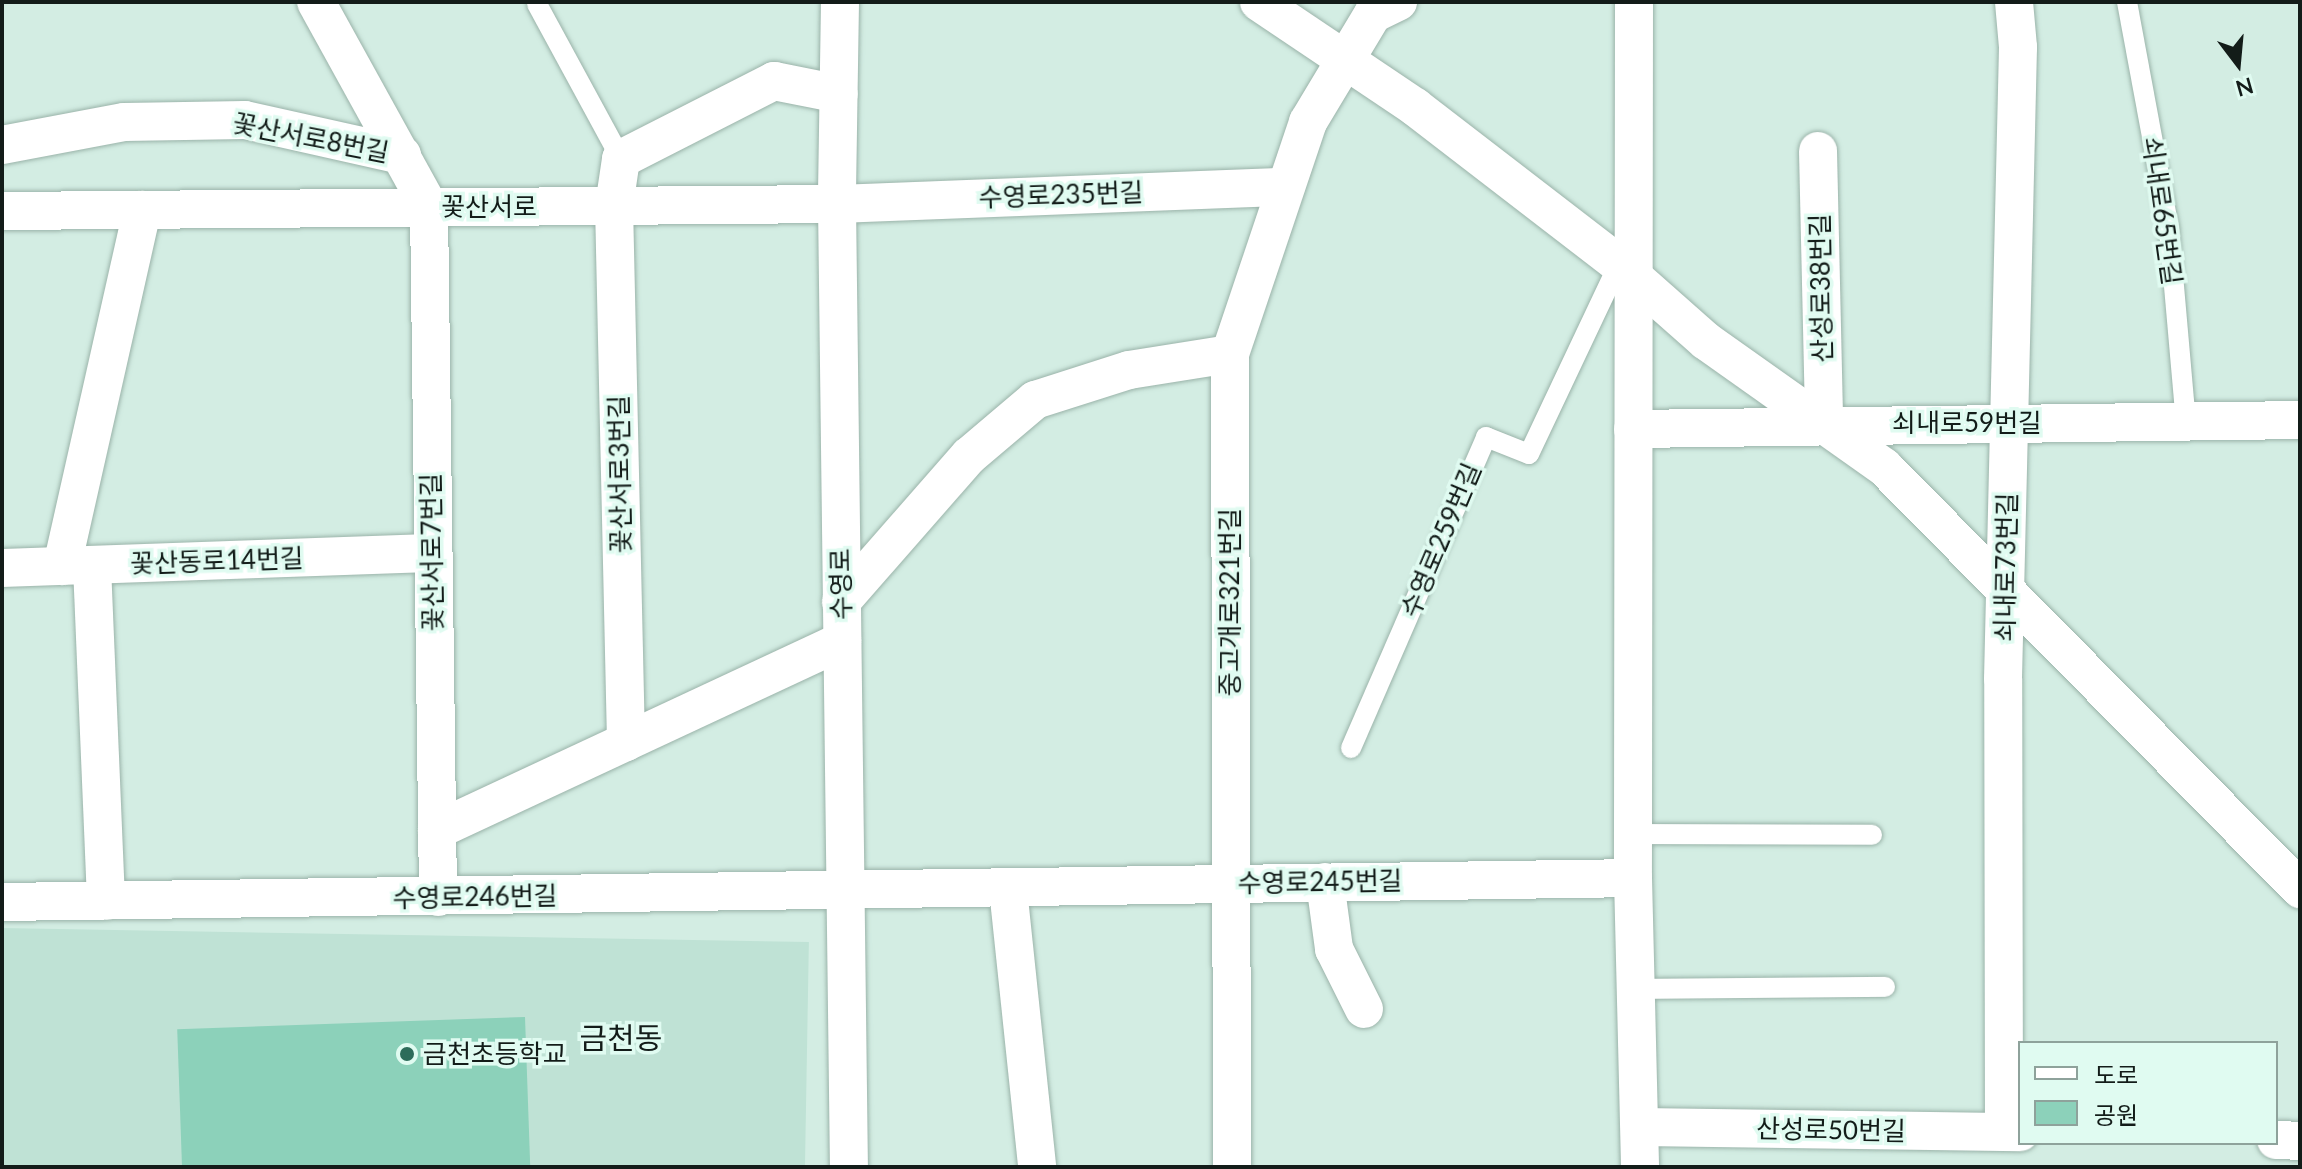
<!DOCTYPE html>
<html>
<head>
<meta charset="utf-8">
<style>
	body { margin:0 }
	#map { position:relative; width:2302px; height:1169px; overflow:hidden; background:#d3ede3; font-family:Lato,"Noto Sans KR",sans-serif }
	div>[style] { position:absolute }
	.built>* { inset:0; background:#bfe2d5; transform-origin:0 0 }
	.green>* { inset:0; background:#8cd1ba; transform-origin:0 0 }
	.roads { filter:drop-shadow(0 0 2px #9ab3a9) drop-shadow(0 0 2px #9ab3a9) }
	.lane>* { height:20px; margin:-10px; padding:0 10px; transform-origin:10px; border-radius:10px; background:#fff }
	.street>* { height:38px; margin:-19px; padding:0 19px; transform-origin:19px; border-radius:19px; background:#fff }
	.dots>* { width:22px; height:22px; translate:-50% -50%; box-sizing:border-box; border:4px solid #e0fbf1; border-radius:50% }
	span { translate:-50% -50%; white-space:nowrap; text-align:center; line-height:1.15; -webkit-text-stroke:7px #e0fbf1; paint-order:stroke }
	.street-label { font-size:26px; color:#131c19 }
	.poi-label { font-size:26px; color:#131c19 }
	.left { translate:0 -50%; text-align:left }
	.quarter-label { font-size:30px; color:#131c19 }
	.frame { position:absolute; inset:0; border:4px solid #131c19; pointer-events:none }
	.legend { position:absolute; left:2018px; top:1041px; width:260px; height:104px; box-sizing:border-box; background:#e0fbf1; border:2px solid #8ea29b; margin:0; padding:10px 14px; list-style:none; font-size:24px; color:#131c19 }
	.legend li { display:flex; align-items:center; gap:16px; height:40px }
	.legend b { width:40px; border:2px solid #8ea29b }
	.north { position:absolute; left:2198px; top:24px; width:80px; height:80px; -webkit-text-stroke:6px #e0fbf1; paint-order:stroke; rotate:164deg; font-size:22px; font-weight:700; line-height:32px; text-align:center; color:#131c19 }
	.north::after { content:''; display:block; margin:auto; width:28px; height:36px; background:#131c19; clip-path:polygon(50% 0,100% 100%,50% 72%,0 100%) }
</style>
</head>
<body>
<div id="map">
	<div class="built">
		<div style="left:2px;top:928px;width:807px;height:239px;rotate:1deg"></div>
	</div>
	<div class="green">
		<div style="left:525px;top:1017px;width:150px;height:348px;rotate:88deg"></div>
	</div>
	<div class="roads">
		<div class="lane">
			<div style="left:2127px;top:2px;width:231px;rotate:79.5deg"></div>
			<div style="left:2169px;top:229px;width:194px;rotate:85deg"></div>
			<div style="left:537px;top:4px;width:176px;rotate:61.5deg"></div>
			<div style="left:1351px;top:748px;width:339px;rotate:-66.5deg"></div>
			<div style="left:1486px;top:437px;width:46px;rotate:21.6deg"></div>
			<div style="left:1529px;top:454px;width:210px;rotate:-64.7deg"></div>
			<div style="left:1633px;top:834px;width:239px;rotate:0.2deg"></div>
			<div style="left:1637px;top:989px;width:248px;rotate:-0.5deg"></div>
		</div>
		<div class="street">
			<div style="left:316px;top:2px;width:234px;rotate:61.1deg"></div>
			<div style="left:429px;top:207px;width:690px;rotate:89.25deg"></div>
			<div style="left:840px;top:2px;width:202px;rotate:90.9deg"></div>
			<div style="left:837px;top:204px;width:963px;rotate:89.29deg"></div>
			<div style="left:1259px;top:2px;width:188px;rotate:33.9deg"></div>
			<div style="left:1415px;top:107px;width:257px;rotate:37.6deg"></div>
			<div style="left:1619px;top:264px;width:116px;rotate:41.5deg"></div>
			<div style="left:1706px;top:341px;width:218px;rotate:35.3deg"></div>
			<div style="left:1884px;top:467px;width:593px;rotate:45.41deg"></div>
			<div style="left:1634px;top:2px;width:876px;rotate:90.07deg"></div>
			<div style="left:1633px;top:878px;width:289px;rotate:88.6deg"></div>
			<div style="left:2px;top:145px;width:124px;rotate:-10.7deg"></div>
			<div style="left:124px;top:122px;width:121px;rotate:-0.9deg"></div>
			<div style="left:245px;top:120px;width:161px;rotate:12.6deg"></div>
			<div style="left:1818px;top:151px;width:273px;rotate:88.7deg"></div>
			<div style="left:2px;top:211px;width:835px;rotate:-0.48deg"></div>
			<div style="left:837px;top:204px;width:449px;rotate:-2.2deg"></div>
			<div style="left:1633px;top:429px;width:667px;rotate:-0.77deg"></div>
			<div style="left:62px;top:566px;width:365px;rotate:-77.3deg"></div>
			<div style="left:92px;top:566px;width:335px;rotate:87.6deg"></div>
			<div style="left:2px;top:568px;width:430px;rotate:-2deg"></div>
			<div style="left:841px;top:602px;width:194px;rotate:-48.8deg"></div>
			<div style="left:969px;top:456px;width:87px;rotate:-40.3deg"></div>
			<div style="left:1035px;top:400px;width:99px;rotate:-17.7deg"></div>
			<div style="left:1129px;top:370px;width:102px;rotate:-9deg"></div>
			<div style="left:626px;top:742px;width:536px;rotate:-91.28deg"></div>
			<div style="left:614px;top:206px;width:48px;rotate:-81.5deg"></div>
			<div style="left:621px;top:159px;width:172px;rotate:-27deg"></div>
			<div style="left:774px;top:81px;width:66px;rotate:11.3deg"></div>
			<div style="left:437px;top:830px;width:447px;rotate:-25deg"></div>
			<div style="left:1325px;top:882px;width:68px;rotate:82.3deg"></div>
			<div style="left:1334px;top:949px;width:67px;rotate:63.4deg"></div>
			<div style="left:1008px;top:889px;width:280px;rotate:84deg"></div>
			<div style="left:2px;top:902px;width:1631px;rotate:-0.84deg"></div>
			<div style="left:1642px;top:1127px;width:378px;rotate:0.8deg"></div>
			<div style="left:2004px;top:1132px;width:453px;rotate:-90.1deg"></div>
			<div style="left:2003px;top:679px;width:632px;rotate:-88.64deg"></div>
			<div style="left:2018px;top:47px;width:45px;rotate:-95.1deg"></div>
			<div style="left:2276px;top:1140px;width:24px;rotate:2deg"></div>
			<div style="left:1232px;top:1167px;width:813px;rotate:-90.14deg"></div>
			<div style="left:1230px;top:354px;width:245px;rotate:-71.4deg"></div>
			<div style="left:1308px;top:122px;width:126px;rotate:-59deg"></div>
			<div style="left:1373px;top:14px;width:28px;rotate:-26deg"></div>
		</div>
	</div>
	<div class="dots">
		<div style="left:407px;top:1054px;background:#2d6c5a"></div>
	</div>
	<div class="street-label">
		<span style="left:311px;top:138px;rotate:11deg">꽃산서로8번길</span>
		<span style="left:1061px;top:195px;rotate:-2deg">수영로235번길</span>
		<span style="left:489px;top:207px">꽃산서로</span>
		<span style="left:2162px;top:211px;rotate:82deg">쇠내로65번길</span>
		<span style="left:1821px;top:288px;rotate:-91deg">산성로38번길</span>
		<span style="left:1967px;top:423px">쇠내로59번길</span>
		<span style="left:620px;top:474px;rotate:-91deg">꽃산서로3번길</span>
		<span style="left:1441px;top:540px;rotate:-67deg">수영로259번길</span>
		<span style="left:432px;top:552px;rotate:-91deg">꽃산서로7번길</span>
		<span style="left:217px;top:561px;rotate:-2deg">꽃산동로14번길</span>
		<span style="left:2006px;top:567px;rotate:-89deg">쇠내로73번길</span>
		<span style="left:841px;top:584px;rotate:-91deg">수영로</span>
		<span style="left:1230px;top:602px;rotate:-90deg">중고개로321번길</span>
		<span style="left:1320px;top:882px;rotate:-1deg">수영로245번길</span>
		<span style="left:475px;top:897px;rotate:-1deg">수영로246번길</span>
		<span style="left:1831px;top:1130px;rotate:1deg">산성로50번길</span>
	</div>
	<div class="poi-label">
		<span class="left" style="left:423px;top:1054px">금천초등학교</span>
	</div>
	<div class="quarter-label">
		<span style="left:621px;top:1037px">금천동</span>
	</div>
	<div class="frame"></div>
	<ul class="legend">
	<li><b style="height:10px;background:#fff"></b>도로</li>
	<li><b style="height:22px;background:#8cd1ba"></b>공원</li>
	</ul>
	<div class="north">N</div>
</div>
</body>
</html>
